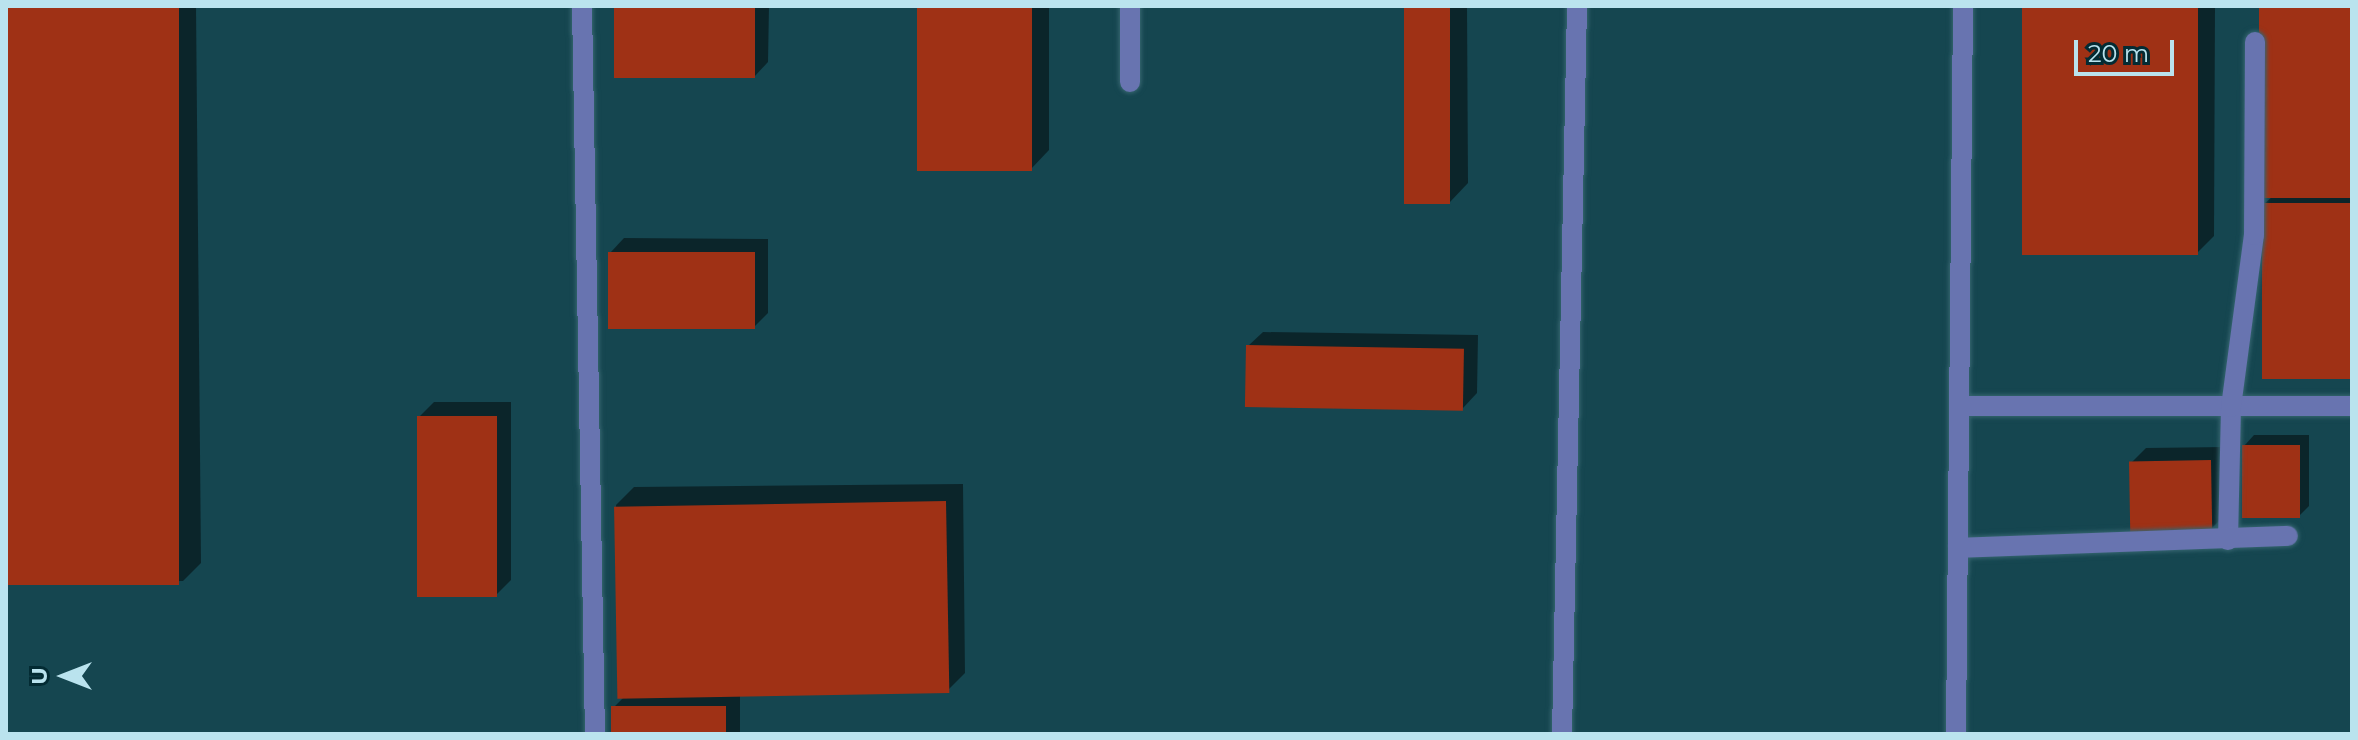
<!DOCTYPE html>
<html>
<head>
<meta charset="utf-8">
<style>
	body { margin:0 }
	#map { position:relative; width:2358px; height:740px; overflow:hidden; background:#154650; font-family:Montserrat,sans-serif }
	div>[style] { position:absolute }
	.shadow>* { inset:0; background:#0007 }
	.building>* { inset:0; background:#9f3115; transform-origin:0 0 }
	.roads { filter:drop-shadow(0 0 2px #366570) drop-shadow(0 0 2px #366570) }
	.minor>* { height:20px; margin:-10px; padding:0 10px; transform-origin:10px; border-radius:10px; background:#6874b0 }
	span { translate:-50% -50%; white-space:nowrap; text-align:center; line-height:1.15; -webkit-text-stroke:8px #032b33; paint-order:stroke }
	.frame { position:absolute; inset:0; border:8px solid #bae3ee; pointer-events:none }
	.north { position:absolute; left:24px; top:636px; width:80px; height:80px; -webkit-text-stroke:6px #032b33; paint-order:stroke; rotate:270deg; font-size:22px; font-weight:700; line-height:32px; text-align:center; color:#bae3ee }
	.north::after { content:''; display:block; margin:auto; width:28px; height:36px; background:#bae3ee; clip-path:polygon(50% 0,100% 100%,50% 72%,0 100%) }
	.scale { position:absolute; left:2074px; top:40px; width:100px; height:36px; box-sizing:border-box; border:4px solid #bae3ee; border-top:0; padding-left:10px; font-size:24px; line-height:28px; white-space:nowrap; color:#bae3ee; -webkit-text-stroke:6px #032b33; paint-order:stroke }
</style>
</head>
<body>
<div id="map">
	<div class="shadow">
		<div style="clip-path:polygon(6px 6px,196px 6px,201px 563px,183px 581px,6px 583px)"></div>
		<div style="clip-path:polygon(616px 6px,769px 6px,768px 62px,754px 77px)"></div>
		<div style="clip-path:polygon(919px 6px,1049px 6px,1049px 150px,1031px 169px)"></div>
		<div style="clip-path:polygon(1406px 6px,1467px 6px,1468px 183px,1450px 202px)"></div>
		<div style="clip-path:polygon(2024px 6px,2215px 6px,2214px 236px,2196px 254px)"></div>
		<div style="clip-path:polygon(2261px 6px,2352px 6px,2352px 377px,2264px 204px,2273px 196px)"></div>
		<div style="clip-path:polygon(624px 238px,768px 239px,768px 313px,753px 328px,610px 253px)"></div>
		<div style="clip-path:polygon(1263px 332px,1478px 335px,1477px 393px,1463px 408px,1248px 346px)"></div>
		<div style="clip-path:polygon(434px 402px,511px 402px,511px 580px,496px 595px,419px 417px)"></div>
		<div style="clip-path:polygon(2254px 435px,2309px 435px,2309px 506px,2299px 516px,2244px 446px)"></div>
		<div style="clip-path:polygon(2225px 447px,2226px 514px,2211px 529px,2131px 463px,2146px 448px)"></div>
		<div style="clip-path:polygon(963px 484px,965px 673px,947px 691px,740px 693px,740px 734px,613px 734px,613px 708px,627px 694px,616px 505px,634px 487px)"></div>
	</div>
	<div class="building">
		<div style="left:6px;top:6px;width:173px;height:579px"></div>
		<div style="left:614px;top:6px;width:141px;height:72px"></div>
		<div style="left:917px;top:6px;width:115px;height:165px"></div>
		<div style="left:1404px;top:6px;width:46px;height:198px"></div>
		<div style="left:2022px;top:6px;width:176px;height:249px"></div>
		<div style="left:2259px;top:6px;width:93px;height:192px"></div>
		<div style="left:2352px;top:203px;width:176px;height:90px;rotate:90deg"></div>
		<div style="left:608px;top:252px;width:147px;height:77px"></div>
		<div style="left:1246px;top:345px;width:218px;height:62px;rotate:1deg"></div>
		<div style="left:417px;top:416px;width:80px;height:181px"></div>
		<div style="left:2242px;top:445px;width:58px;height:73px"></div>
		<div style="left:2211px;top:460px;width:71px;height:82px;rotate:89deg"></div>
		<div style="left:946px;top:501px;width:192px;height:332px;rotate:89deg"></div>
		<div style="left:726px;top:706px;width:28px;height:115px;rotate:90deg"></div>
	</div>
	<div class="roads">
		<div class="minor">
			<div style="left:582px;top:6px;width:728px;rotate:88.98deg"></div>
			<div style="left:1130px;top:6px;width:76px;rotate:90deg"></div>
			<div style="left:1959px;top:406px;width:393px"></div>
			<div style="left:2228px;top:540px;width:133px;rotate:-88.7deg"></div>
			<div style="left:2231px;top:407px;width:174px;rotate:-82.4deg"></div>
			<div style="left:2254px;top:235px;width:193px;rotate:-89.7deg"></div>
			<div style="left:1958px;top:548px;width:330px;rotate:-2.1deg"></div>
			<div style="left:1562px;top:734px;width:728px;rotate:-88.82deg"></div>
			<div style="left:1956px;top:734px;width:728px;rotate:-89.45deg"></div>
		</div>
	</div>
	<div class="frame"></div>
	<div class="north">U</div>
	<div class="scale">20 m</div>
</div>
</body>
</html>
